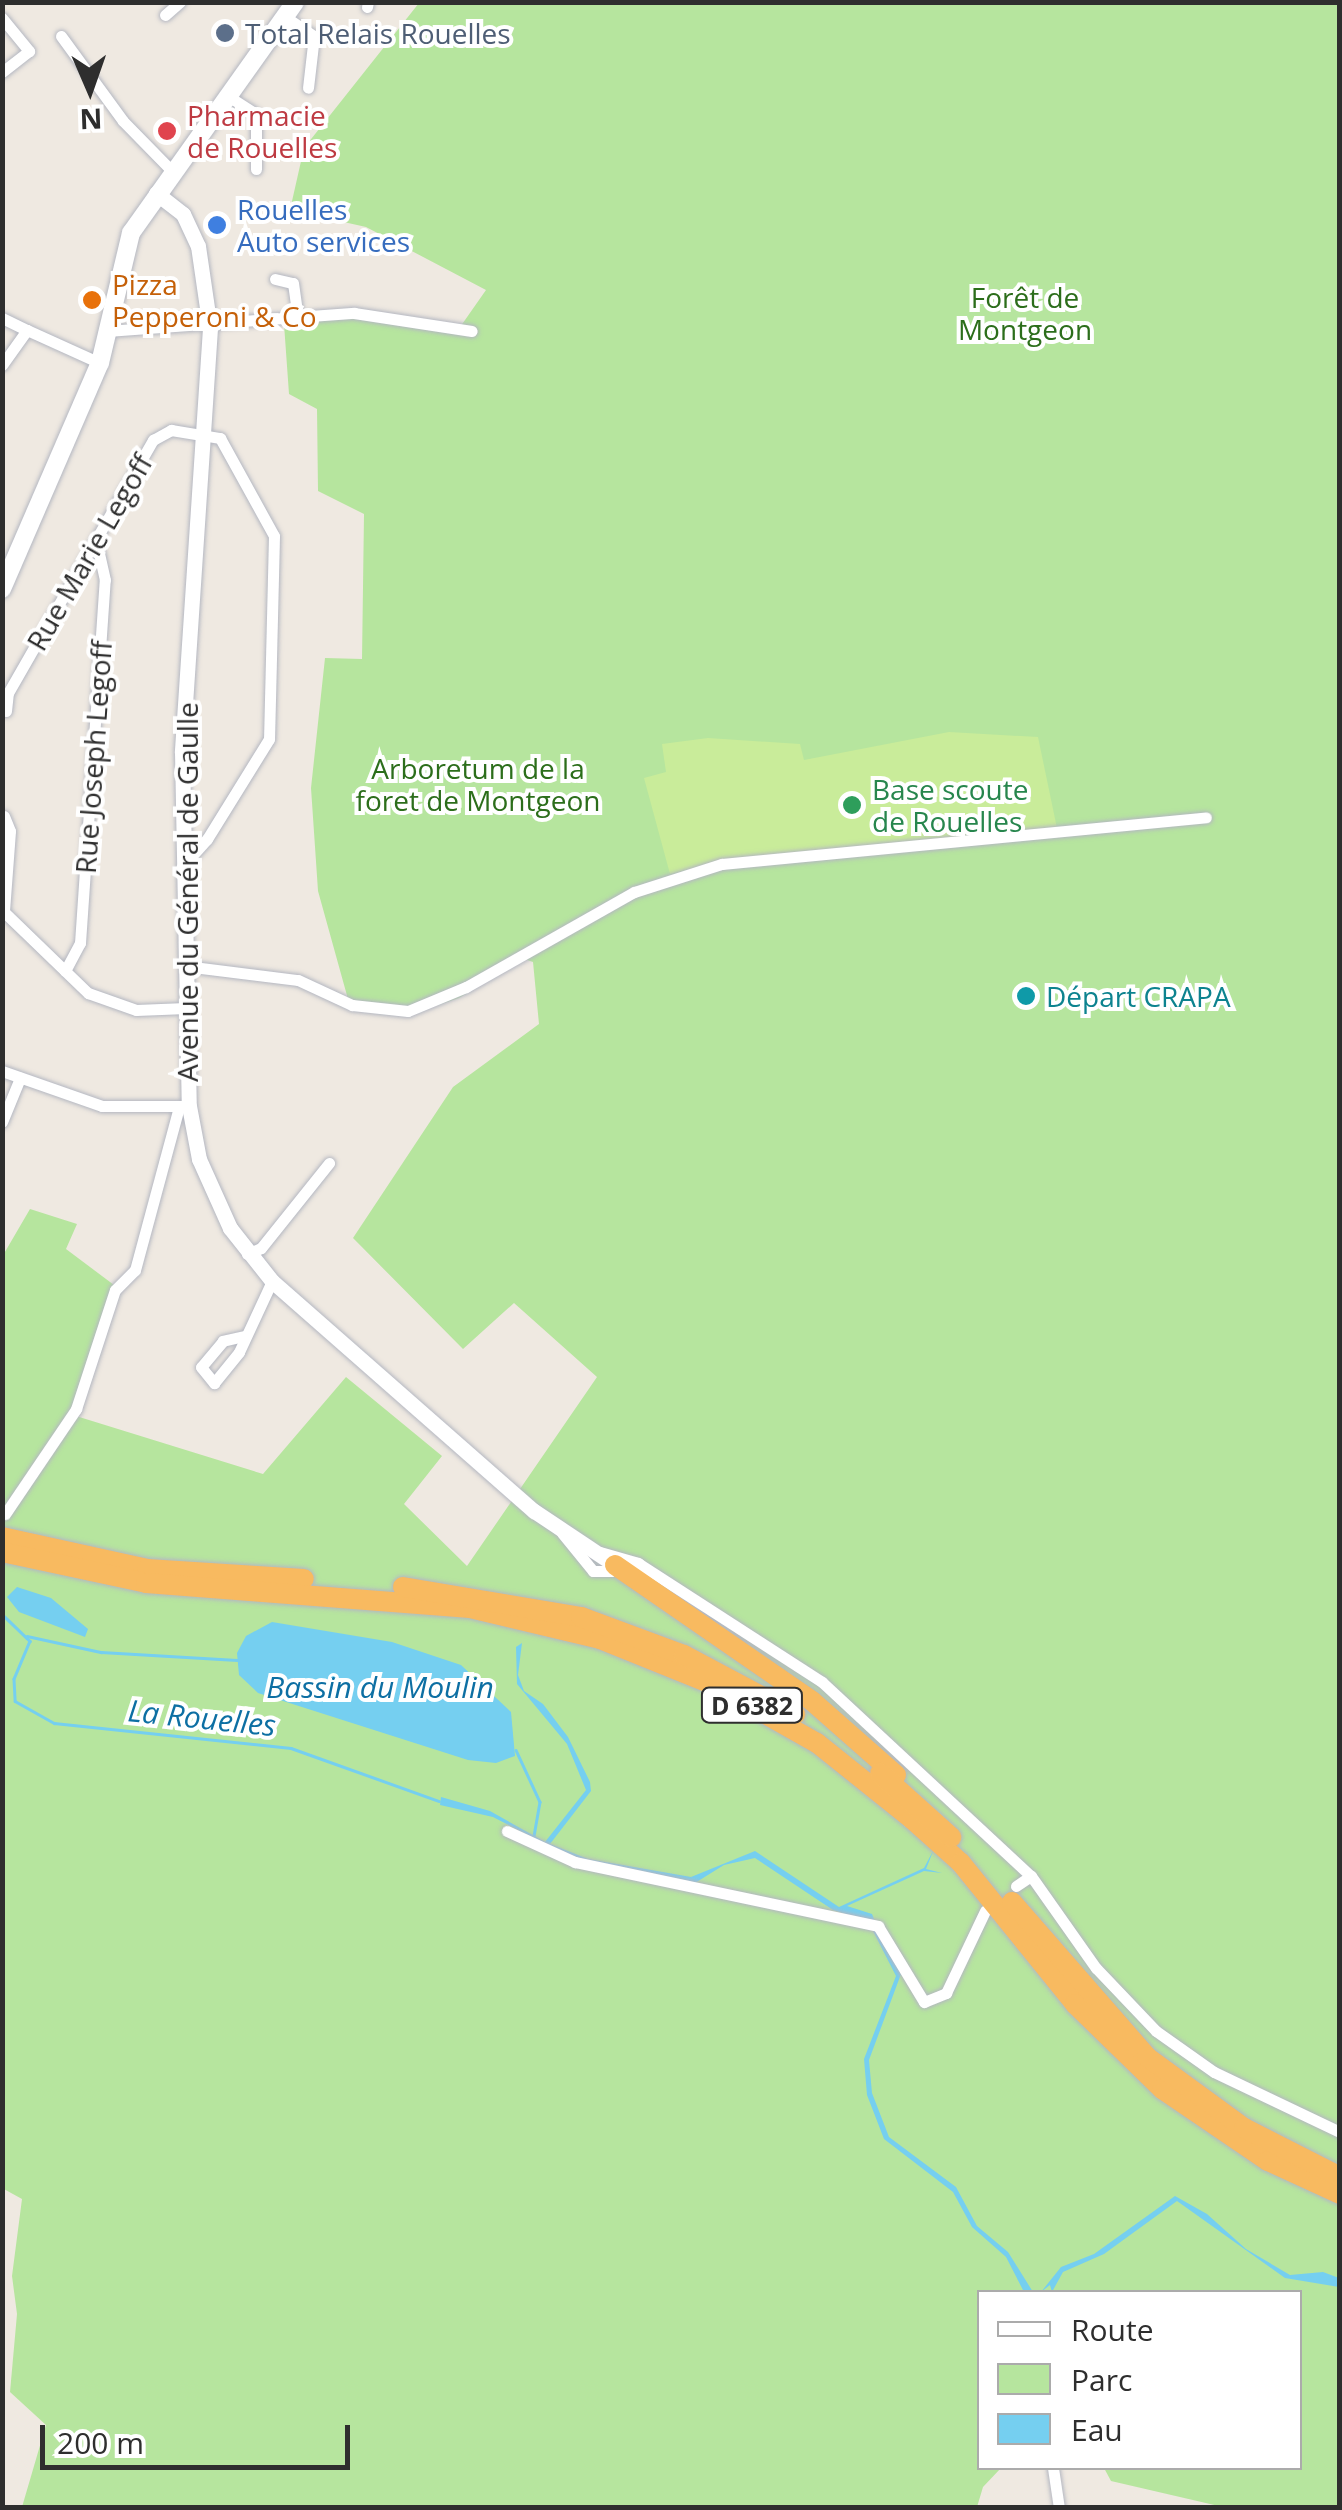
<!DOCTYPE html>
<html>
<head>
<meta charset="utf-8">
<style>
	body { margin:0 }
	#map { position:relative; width:1342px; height:2510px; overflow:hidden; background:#efe9e1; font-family:"Open Sans",sans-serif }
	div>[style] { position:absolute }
	.green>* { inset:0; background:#b6e59e }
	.pitch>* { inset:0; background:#c9ec9a }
	.water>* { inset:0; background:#75cff0 }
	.stream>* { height:2.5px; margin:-1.25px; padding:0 1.25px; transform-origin:1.25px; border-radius:1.25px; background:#75cff0 }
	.roads { filter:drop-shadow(0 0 2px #b4b7c1) drop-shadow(0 0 2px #b4b7c1) }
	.minor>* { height:11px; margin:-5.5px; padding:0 5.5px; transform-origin:5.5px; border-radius:5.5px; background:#fff }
	.tertiary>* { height:15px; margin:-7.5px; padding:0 7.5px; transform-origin:7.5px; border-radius:7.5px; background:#fff }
	.secondary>* { height:18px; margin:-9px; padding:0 9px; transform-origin:9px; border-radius:9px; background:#fff }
	.trunk>* { height:20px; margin:-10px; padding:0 10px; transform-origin:10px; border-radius:10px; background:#f8ba60 }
	.dots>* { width:28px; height:28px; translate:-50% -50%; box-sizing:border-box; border:5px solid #fff; border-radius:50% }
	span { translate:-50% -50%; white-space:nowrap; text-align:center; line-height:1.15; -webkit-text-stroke:8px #fff; paint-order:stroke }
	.shield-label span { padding:2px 8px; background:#fff; border:2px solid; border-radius:8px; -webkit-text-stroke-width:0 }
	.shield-label { font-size:25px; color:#2e2e2e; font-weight:700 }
	.service-label { font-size:28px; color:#4e5e75 }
	.left { translate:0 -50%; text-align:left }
	.health-label { font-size:28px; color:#be3a42 }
	.shop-label { font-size:28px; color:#366cbe }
	.food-label { font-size:28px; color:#c56008 }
	.park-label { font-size:28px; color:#2c6e1b }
	.street-label { font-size:28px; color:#2e2e2e }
	.leisure-label { font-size:28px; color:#27864d }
	.culture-label { font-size:28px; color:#0d838f }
	.water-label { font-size:30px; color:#0d6fa3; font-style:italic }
	.frame { position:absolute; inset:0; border:5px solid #2e2e2e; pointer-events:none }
	.legend { position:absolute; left:977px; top:2290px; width:325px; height:180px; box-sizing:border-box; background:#fff; border:2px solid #ababab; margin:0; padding:12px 18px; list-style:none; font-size:30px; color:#2e2e2e }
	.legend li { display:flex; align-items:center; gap:20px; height:50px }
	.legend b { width:50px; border:2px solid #ababab }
	.north { position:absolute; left:40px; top:40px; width:100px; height:100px; -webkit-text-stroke:8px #fff; paint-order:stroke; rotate:178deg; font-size:28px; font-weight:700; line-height:40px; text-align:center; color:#2e2e2e }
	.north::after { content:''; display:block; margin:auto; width:35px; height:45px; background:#2e2e2e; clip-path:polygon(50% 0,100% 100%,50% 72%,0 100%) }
	.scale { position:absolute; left:40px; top:2425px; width:310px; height:45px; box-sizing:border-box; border:5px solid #2e2e2e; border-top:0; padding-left:12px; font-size:30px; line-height:35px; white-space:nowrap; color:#2e2e2e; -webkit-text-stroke:8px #fff; paint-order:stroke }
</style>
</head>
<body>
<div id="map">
	<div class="green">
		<div style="clip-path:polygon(419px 3px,1339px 3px,1339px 2507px,1223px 2507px,1111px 2481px,1104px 2468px,1300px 2468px,1300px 2292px,979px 2292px,979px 2468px,1001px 2468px,983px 2487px,977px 2507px,22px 2507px,46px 2425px,10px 2392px,17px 2314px,12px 2276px,22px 2199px,2px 2188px,2px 1257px,30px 1209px,77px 1224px,66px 1249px,118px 1288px,76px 1416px,263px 1474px,346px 1377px,442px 1456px,404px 1504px,467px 1566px,597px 1377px,514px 1303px,463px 1349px,353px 1238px,453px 1087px,539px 1024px,533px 962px,524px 959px,459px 998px,417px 1012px,351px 1010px,318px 891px,311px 788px,325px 658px,362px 659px,364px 514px,318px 491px,317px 409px,289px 394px,284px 324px,375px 315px,458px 330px,486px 290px,366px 227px,290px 210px,304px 148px)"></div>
	</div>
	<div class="pitch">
		<div style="clip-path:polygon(949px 732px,1038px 737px,1058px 833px,722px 861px,670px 874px,644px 778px,666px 772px,662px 744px,708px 738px,800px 744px,804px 760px)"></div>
	</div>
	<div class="water">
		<div style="clip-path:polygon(17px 1587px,51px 1598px,88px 1629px,85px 1637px,19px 1612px,7px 1597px)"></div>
		<div style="clip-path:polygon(272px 1622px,392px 1642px,461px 1665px,511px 1712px,515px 1756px,496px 1763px,468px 1760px,258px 1693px,239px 1675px,237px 1653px,246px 1636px)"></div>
		<div style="clip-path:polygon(522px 1643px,518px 1675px,524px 1691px,543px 1704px,568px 1737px,590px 1782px,591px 1791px,550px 1844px,588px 1859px,691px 1877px,755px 1851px,839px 1907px,924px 1868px,934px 1849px,926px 1869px,942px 1873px,924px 1871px,847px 1906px,872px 1914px,876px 1924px,833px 1910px,755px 1858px,724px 1865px,695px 1883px,580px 1862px,493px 1817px,440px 1805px,441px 1797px,490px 1811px,545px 1842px,586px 1790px,567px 1744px,517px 1684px,516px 1647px)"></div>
		<div style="clip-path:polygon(871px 1927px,878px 1929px,901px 1974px,869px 2060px,872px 2093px,889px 2137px,956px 2187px,977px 2226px,1008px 2252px,1033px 2292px,1024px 2292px,1006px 2257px,972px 2227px,953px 2192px,884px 2139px,867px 2095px,864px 2059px,896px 1976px)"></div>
		<div style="clip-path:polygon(1175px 2196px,1207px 2214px,1246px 2249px,1290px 2275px,1323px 2272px,1339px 2278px,1339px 2287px,1285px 2278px,1177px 2201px,1104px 2254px,1063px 2272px,1052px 2292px,1050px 2285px,1041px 2292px,1061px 2267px,1094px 2254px)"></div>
	</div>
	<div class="stream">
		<div style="left:2px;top:1614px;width:39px;rotate:44deg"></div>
		<div style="left:30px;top:1641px;width:41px;rotate:112.8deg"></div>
		<div style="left:14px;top:1679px;width:22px;rotate:87deg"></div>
		<div style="left:15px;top:1701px;width:45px;rotate:29.4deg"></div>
		<div style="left:54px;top:1723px;width:238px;rotate:6deg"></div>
		<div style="left:291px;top:1748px;width:157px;rotate:19.7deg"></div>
		<div style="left:27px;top:1636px;width:76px;rotate:12.2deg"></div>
		<div style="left:101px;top:1652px;width:136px;rotate:3.4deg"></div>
		<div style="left:516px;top:1750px;width:57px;rotate:65.2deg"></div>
		<div style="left:540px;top:1802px;width:35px;rotate:100deg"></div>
	</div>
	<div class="roads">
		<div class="minor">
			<div style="left:367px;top:7px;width:5px;rotate:-79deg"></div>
			<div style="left:165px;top:15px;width:20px;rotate:-41deg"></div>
			<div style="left:284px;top:16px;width:36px;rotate:34deg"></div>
			<div style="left:314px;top:36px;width:52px;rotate:96.6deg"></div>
			<div style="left:2px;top:18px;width:43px;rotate:50.7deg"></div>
			<div style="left:29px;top:51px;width:34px;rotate:142deg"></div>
			<div style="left:61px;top:36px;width:105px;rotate:53.9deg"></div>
			<div style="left:123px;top:121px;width:70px;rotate:45.6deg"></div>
			<div style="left:228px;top:96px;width:33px;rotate:33deg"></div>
			<div style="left:256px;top:114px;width:55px;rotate:90deg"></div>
			<div style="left:275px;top:279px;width:18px;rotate:13deg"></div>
			<div style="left:293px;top:283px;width:34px;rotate:82deg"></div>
			<div style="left:2px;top:318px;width:28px;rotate:26deg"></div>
			<div style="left:107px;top:331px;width:248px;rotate:-4.2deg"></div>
			<div style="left:354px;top:313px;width:119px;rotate:8.7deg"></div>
			<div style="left:2px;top:365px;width:43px;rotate:-54.5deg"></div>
			<div style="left:27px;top:330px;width:80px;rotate:24.3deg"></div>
			<div style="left:6px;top:711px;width:18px;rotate:-84deg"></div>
			<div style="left:8px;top:693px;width:292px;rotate:-60.2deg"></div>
			<div style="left:153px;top:440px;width:21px;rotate:-29deg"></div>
			<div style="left:171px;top:430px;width:50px;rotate:9.3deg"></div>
			<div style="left:220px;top:438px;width:112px;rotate:61.1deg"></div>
			<div style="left:274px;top:536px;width:203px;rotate:91.4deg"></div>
			<div style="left:269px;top:739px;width:118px;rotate:121.8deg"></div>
			<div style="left:207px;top:839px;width:38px;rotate:132deg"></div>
			<div style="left:4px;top:816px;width:16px;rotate:68deg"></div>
			<div style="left:10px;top:831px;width:79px;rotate:94.3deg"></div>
			<div style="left:2px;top:910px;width:120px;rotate:44deg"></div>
			<div style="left:88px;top:993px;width:51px;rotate:19.5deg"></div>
			<div style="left:136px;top:1010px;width:50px;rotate:-2.3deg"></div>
			<div style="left:185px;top:966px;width:114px;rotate:7.1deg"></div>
			<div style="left:298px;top:980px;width:60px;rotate:24.8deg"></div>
			<div style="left:352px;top:1005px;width:56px;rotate:6.1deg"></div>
			<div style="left:408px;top:1011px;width:63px;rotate:-22.5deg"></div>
			<div style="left:466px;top:987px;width:193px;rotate:-29.5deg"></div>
			<div style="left:634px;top:892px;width:92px;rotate:-17.7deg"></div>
			<div style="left:722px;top:864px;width:486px;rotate:-5.5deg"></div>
			<div style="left:65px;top:971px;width:32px;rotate:-62deg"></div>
			<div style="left:80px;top:943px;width:364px;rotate:-86.1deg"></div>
			<div style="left:105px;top:580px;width:41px;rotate:-102.7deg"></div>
			<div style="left:2px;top:1071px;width:106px;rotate:19.3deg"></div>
			<div style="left:102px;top:1106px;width:83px"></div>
			<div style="left:2px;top:1122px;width:48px;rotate:-67.8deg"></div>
			<div style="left:247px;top:1254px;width:15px;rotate:-23deg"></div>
			<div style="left:261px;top:1248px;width:109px;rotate:-51.3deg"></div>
			<div style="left:244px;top:1336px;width:22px;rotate:167deg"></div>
			<div style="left:223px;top:1341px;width:34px;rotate:130deg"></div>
			<div style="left:201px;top:1367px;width:21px;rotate:51deg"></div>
			<div style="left:214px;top:1383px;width:40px;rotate:-51deg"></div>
			<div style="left:239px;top:1352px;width:78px;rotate:-65.1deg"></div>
			<div style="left:5px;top:1514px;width:127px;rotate:-55.9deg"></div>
			<div style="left:76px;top:1409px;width:125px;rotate:-71.9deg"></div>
			<div style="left:115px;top:1290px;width:28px;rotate:-45deg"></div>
			<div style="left:135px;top:1270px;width:169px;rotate:-74.9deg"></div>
			<div style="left:562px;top:1533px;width:49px;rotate:50.8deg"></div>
			<div style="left:593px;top:1571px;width:18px"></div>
			<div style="left:611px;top:1571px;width:9px;rotate:-54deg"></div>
			<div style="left:600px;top:1552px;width:40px;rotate:16deg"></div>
			<div style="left:638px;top:1563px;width:219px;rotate:32.9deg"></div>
			<div style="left:822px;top:1682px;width:285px;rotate:42.9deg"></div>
			<div style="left:1031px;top:1876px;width:113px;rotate:54.8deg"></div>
			<div style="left:1096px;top:1968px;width:87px;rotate:46.4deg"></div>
			<div style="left:1156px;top:2031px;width:71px;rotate:35.3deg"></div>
			<div style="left:1214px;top:2072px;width:140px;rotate:25.5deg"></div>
			<div style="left:507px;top:1831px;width:75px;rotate:24.5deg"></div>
			<div style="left:575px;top:1862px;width:310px;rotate:11.9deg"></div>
			<div style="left:878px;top:1926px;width:89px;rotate:58.8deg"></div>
			<div style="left:924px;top:2002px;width:24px;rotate:-22deg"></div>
			<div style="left:946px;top:1993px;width:91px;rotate:-64.6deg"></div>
			<div style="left:1016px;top:1886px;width:18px;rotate:-34deg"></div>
			<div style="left:1053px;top:2468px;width:40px;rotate:81.5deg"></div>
		</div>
		<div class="tertiary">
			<div style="left:156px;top:193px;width:34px;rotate:38deg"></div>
			<div style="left:183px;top:214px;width:35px;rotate:65deg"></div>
			<div style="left:198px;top:246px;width:83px;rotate:81.7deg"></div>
			<div style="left:210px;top:328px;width:425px;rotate:93.8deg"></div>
			<div style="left:182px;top:752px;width:354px;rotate:88.9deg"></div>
			<div style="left:189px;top:1106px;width:54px;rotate:79.3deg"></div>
			<div style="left:199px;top:1159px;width:76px;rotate:65.8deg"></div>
			<div style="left:230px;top:1228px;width:68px;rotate:51.6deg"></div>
			<div style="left:272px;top:1281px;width:349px;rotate:41.3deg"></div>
			<div style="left:534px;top:1511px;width:97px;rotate:33.7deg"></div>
		</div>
		<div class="secondary">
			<div style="left:2px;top:589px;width:246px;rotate:-66.6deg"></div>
			<div style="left:100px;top:363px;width:134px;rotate:-76.6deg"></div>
			<div style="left:131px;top:233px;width:283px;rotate:-54.6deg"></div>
		</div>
		<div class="trunk">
			<div style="left:2px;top:1537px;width:148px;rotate:12.4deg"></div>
			<div style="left:147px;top:1569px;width:157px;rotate:3.6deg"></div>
			<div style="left:2px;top:1552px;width:147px;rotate:12.1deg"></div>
			<div style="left:146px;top:1583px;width:325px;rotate:4.4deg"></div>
			<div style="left:470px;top:1608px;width:134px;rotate:13.4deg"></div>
			<div style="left:600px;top:1639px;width:123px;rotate:22deg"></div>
			<div style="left:714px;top:1685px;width:118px;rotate:29.4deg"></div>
			<div style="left:817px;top:1743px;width:122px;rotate:38.7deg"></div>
			<div style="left:912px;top:1819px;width:66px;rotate:41.9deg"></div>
			<div style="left:961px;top:1863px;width:181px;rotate:51deg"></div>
			<div style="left:1075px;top:2004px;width:122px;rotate:44.3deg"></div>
			<div style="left:1162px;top:2089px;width:128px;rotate:34.2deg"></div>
			<div style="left:1268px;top:2161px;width:79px;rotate:24.6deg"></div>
			<div style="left:615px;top:1565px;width:239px;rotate:34.6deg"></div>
			<div style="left:812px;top:1701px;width:112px;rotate:41.4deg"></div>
			<div style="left:403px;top:1587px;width:181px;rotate:9.6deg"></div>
			<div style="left:581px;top:1617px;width:110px;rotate:20.3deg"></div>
			<div style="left:684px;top:1655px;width:126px;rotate:28deg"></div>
			<div style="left:880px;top:1773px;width:96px;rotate:42deg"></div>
			<div style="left:1012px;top:1902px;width:206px;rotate:48.9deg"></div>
			<div style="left:1147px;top:2057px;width:120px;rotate:36.2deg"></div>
			<div style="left:1244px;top:2128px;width:108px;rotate:27deg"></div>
		</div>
	</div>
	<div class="dots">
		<div style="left:225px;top:33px;background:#5c6f8a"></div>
		<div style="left:167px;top:131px;background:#e0444e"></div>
		<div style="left:217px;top:225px;background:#3f7fe0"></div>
		<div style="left:92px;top:300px;background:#e8710a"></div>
		<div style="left:852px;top:805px;background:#2e9e5b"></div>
		<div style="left:1026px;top:996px;background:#0f9aa8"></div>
	</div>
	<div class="shield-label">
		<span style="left:752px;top:1705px">D 6382</span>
	</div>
	<div class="service-label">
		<span class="left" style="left:245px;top:33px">Total Relais Rouelles</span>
	</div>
	<div class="health-label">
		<span class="left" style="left:187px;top:131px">Pharmacie<br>de Rouelles</span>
	</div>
	<div class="shop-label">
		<span class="left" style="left:237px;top:225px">Rouelles<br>Auto services</span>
	</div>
	<div class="food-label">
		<span class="left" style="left:112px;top:300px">Pizza<br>Pepperoni &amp; Co</span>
	</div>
	<div class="park-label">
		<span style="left:1025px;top:313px">Forêt de<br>Montgeon</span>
		<span style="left:478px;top:784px">Arboretum de la<br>foret de Montgeon</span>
	</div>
	<div class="street-label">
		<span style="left:89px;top:552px;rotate:-60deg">Rue Marie Legoff</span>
		<span style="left:93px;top:757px;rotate:-86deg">Rue Joseph Legoff</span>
		<span style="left:187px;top:892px;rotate:-90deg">Avenue du Général de Gaulle</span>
	</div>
	<div class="leisure-label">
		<span class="left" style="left:872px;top:805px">Base scoute<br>de Rouelles</span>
	</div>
	<div class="culture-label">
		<span class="left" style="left:1046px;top:996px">Départ CRAPA</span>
	</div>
	<div class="water-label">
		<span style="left:380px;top:1687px">Bassin du Moulin</span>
		<span style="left:202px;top:1718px;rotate:6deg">La Rouelles</span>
	</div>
	<div class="frame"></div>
	<ul class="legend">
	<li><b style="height:12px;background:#fff"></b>Route</li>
	<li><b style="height:28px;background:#b6e59e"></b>Parc</li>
	<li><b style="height:28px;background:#75cff0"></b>Eau</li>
	</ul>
	<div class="north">N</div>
	<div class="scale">200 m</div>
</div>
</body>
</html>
